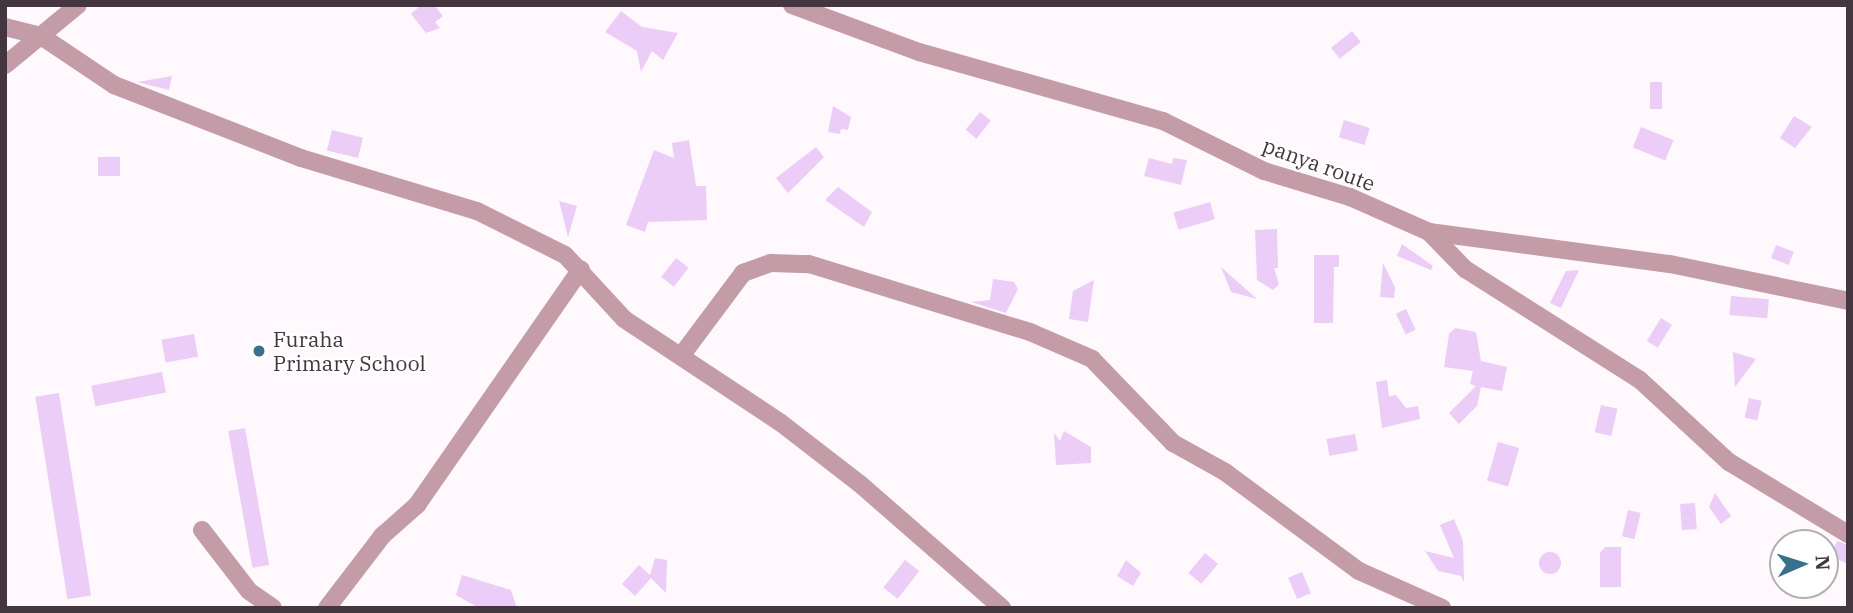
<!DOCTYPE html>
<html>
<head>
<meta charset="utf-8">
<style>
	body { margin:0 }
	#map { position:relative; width:1853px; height:613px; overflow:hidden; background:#fff8fd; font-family:"IBM Plex Serif",serif }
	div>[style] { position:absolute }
	.building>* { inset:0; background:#eccdf7; transform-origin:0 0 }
	.round { border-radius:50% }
	.minor>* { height:18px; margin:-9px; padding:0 9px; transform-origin:9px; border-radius:9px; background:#c49ca7 }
	.dots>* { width:19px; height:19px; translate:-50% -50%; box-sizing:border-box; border:4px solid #fff; border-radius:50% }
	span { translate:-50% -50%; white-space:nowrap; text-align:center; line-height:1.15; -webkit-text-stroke:5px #fff; paint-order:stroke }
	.street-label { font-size:21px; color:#43363f }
	.poi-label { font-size:21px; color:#43363f }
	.left { translate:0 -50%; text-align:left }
	.frame { position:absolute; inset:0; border:7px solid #43363f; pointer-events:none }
	.north { position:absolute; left:1769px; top:529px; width:70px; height:70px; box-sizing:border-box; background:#fff; border:2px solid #b4afb2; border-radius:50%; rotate:87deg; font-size:19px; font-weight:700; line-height:28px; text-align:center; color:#43363f }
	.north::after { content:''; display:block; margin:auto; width:24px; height:32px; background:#39718c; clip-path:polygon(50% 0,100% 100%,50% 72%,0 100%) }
</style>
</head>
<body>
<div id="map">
	<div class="building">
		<div style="clip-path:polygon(421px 5px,434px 5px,443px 16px,435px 22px,440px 28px,426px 33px,411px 14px)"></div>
		<div style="clip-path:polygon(621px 11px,642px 27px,678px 33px,663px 60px,652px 51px,641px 72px,637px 51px,605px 32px)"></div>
		<div style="left:1352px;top:31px;width:14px;height:27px;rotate:51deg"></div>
		<div style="clip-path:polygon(172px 76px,169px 90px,137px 82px)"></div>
		<div style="left:1650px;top:82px;width:12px;height:27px"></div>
		<div style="clip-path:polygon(833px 106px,851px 117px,848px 130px,841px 129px,840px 134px,828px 132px)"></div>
		<div style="left:980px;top:112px;width:14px;height:23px;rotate:39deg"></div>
		<div style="clip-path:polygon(1794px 116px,1812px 127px,1795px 148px,1780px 138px)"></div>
		<div style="left:1344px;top:120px;width:27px;height:18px;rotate:17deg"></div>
		<div style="left:1641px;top:127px;width:35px;height:22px;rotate:22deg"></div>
		<div style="left:332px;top:130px;width:32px;height:21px;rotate:14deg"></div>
		<div style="clip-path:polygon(689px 140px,696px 186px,706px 186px,707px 220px,648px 222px,645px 232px,626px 225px,654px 150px,674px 158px,672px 143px)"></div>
		<div style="clip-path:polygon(816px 147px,824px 157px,788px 193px,776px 178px)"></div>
		<div style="left:98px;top:157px;width:22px;height:19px"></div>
		<div style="clip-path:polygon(1149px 158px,1172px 164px,1173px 158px,1187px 160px,1181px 185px,1144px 176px)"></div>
		<div style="clip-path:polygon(838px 187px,872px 212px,864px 227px,825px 200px)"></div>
		<div style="clip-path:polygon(559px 201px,577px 206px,568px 237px)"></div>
		<div style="left:1210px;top:202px;width:18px;height:38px;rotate:74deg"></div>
		<div style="clip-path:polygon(1277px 229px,1278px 268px,1274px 268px,1279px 284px,1273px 290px,1257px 280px,1255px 230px)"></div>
		<div style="clip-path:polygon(1402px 244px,1433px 266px,1431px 270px,1397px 256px)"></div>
		<div style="left:1776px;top:245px;width:19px;height:14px;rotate:21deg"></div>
		<div style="clip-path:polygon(1314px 255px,1339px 255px,1339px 267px,1334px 267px,1333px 323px,1314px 323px)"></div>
		<div style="left:676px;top:258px;width:16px;height:24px;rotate:38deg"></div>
		<div style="clip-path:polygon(1383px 263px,1395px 287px,1394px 298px,1380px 297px)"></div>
		<div style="clip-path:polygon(1221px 267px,1257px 299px,1231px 292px)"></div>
		<div style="clip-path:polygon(1579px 270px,1561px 308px,1550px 303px,1566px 271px)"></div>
		<div style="clip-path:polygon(993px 279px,1014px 282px,1018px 289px,1006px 313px,971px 302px,990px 300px)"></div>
		<div style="clip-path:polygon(1094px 280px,1088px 322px,1069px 319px,1073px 291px)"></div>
		<div style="left:1731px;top:296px;width:38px;height:19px;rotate:5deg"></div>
		<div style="left:1406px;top:309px;width:23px;height:11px;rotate:65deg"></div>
		<div style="left:1661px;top:318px;width:13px;height:27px;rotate:32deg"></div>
		<div style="clip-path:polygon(1455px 328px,1476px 332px,1481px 361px,1507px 367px,1502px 391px,1481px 387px,1477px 406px,1459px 424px,1449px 413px,1476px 386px,1470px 384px,1473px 371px,1444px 367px,1449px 334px)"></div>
		<div style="left:194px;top:334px;width:23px;height:33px;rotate:80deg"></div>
		<div style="clip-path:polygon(1733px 352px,1756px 359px,1735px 387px)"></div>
		<div style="left:162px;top:372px;width:21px;height:72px;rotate:79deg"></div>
		<div style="clip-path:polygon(1387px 380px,1389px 396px,1396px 395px,1406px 408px,1418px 406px,1420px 419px,1382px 428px,1376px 382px)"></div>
		<div style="left:59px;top:393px;width:205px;height:24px;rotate:81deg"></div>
		<div style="left:1749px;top:398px;width:13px;height:20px;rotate:13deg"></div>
		<div style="left:1601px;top:405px;width:17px;height:28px;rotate:13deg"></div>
		<div style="left:245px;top:428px;width:139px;height:17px;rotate:80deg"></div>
		<div style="clip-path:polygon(1064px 431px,1091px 447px,1091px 463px,1056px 465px,1054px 433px,1060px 441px)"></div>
		<div style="left:1355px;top:434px;width:17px;height:29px;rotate:80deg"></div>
		<div style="left:1498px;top:442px;width:22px;height:40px;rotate:16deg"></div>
		<div style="clip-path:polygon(1715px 493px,1731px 516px,1721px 524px,1709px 507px)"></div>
		<div style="left:1695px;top:503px;width:26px;height:15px;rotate:86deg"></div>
		<div style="left:1628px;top:510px;width:13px;height:27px;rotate:13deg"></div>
		<div style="clip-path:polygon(1454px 519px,1463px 541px,1464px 582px,1461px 576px,1438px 571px,1425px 551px,1454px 558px,1440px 525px)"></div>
		<div style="clip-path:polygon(1837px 541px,1848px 545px,1848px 564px,1830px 556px)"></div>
		<div style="clip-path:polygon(1605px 547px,1621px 547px,1621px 587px,1600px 587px,1600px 553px)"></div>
		<div class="round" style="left:1539px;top:552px;width:22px;height:22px"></div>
		<div style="left:1205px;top:553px;width:17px;height:26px;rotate:40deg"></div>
		<div style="clip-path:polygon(655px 558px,667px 560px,666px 593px,651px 578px,635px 596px,622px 584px,639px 565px,650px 575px)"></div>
		<div style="left:905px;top:560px;width:18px;height:35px;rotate:38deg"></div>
		<div style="clip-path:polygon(1126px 560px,1141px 573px,1133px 586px,1117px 576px)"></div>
		<div style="left:1302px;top:572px;width:23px;height:15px;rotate:67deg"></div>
		<div style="clip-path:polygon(462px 575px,511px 590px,517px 608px,479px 608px,456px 595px)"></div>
	</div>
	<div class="minor">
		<div style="left:792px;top:5px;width:135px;rotate:20.3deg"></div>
		<div style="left:919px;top:52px;width:254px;rotate:15.8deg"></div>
		<div style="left:1163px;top:121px;width:113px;rotate:26.3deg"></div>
		<div style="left:1264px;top:171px;width:90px;rotate:16.8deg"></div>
		<div style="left:1350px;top:197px;width:86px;rotate:23.9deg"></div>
		<div style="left:1429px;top:232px;width:243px;rotate:7.6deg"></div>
		<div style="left:1670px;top:264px;width:182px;rotate:11.7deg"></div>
		<div style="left:5px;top:27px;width:37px;rotate:14deg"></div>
		<div style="left:41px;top:36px;width:88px;rotate:33.9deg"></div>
		<div style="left:114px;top:85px;width:201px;rotate:21.3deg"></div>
		<div style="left:301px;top:158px;width:184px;rotate:16.8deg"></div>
		<div style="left:477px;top:211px;width:98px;rotate:26.6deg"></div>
		<div style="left:565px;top:255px;width:87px;rotate:47.3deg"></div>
		<div style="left:624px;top:319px;width:188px;rotate:33.5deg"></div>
		<div style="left:781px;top:423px;width:100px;rotate:37.7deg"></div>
		<div style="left:860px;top:484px;width:189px;rotate:41.1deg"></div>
		<div style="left:5px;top:65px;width:94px;rotate:-39.4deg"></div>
		<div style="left:1429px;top:232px;width:52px;rotate:45.8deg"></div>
		<div style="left:1465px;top:269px;width:207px;rotate:32.4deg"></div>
		<div style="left:1640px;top:380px;width:121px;rotate:42.7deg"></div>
		<div style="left:1729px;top:462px;width:139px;rotate:31.2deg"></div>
		<div style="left:681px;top:356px;width:104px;rotate:-53.2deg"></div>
		<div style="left:743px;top:273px;width:30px;rotate:-20deg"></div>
		<div style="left:771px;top:263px;width:38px;rotate:2deg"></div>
		<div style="left:809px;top:264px;width:231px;rotate:17.1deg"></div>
		<div style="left:1030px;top:332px;width:68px;rotate:23.5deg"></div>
		<div style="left:1092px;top:359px;width:117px;rotate:46deg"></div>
		<div style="left:1173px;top:443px;width:60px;rotate:29.1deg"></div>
		<div style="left:1225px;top:472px;width:167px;rotate:36.5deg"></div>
		<div style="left:1359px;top:571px;width:91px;rotate:24deg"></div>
		<div style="left:202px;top:530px;width:77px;rotate:52.4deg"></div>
		<div style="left:249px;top:591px;width:29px;rotate:35deg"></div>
		<div style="left:327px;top:608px;width:91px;rotate:-52.6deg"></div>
		<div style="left:382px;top:536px;width:47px;rotate:-41.5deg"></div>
		<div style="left:417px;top:505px;width:287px;rotate:-55.2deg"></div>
	</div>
	<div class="dots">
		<div style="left:259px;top:351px;background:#39718c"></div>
	</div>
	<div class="street-label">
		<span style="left:1319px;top:164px;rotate:20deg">panya route</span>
	</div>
	<div class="poi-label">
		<span class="left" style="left:273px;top:351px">Furaha<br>Primary School</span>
	</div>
	<div class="frame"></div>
	<div class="north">N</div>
</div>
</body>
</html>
